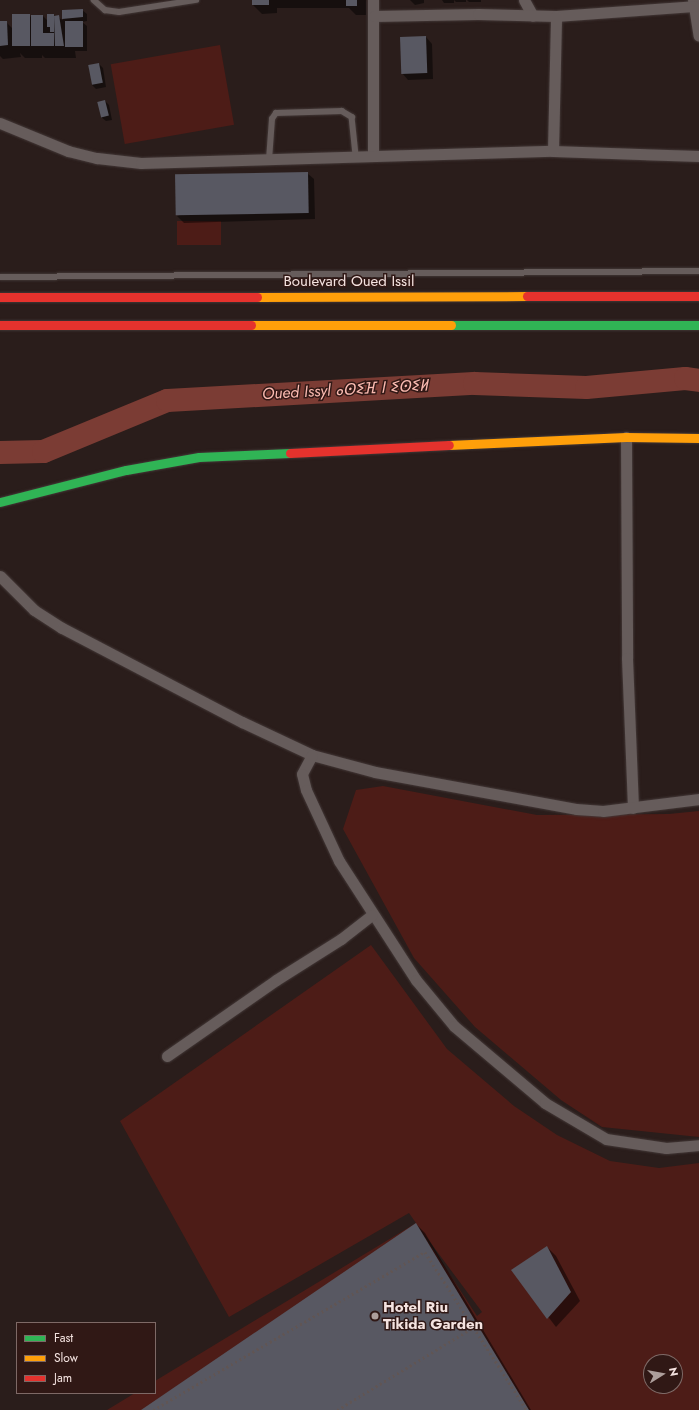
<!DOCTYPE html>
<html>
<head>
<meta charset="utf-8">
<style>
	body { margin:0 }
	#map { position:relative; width:699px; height:1410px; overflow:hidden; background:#2a1d1b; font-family:Jost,"Noto Sans Tifinagh",sans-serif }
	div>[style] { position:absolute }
	.green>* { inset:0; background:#4d1c17; transform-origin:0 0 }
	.shadow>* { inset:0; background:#0007 }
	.river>* { height:23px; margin:-11.5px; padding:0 11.5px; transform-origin:11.5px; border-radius:11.5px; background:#7b3c34 }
	.building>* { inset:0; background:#585862; transform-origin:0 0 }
	.path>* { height:2.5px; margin-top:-1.25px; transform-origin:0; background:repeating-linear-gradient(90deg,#605554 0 2px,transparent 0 5px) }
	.roads { filter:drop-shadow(0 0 1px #433837) drop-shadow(0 0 1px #433837) }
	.lane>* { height:5.5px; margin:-2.75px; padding:0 2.75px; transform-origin:2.75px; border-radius:2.75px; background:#665c5b }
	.street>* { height:11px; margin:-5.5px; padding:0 5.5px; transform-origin:5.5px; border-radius:5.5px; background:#665c5b }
	.fast>* { height:9px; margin:-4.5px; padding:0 4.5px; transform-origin:4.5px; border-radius:4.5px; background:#30b455 }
	.slow>* { height:9px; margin:-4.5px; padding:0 4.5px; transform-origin:4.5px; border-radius:4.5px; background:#ff9f0a }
	.jam>* { height:9px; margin:-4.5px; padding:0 4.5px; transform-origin:4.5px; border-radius:4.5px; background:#e5322d }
	.dots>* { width:11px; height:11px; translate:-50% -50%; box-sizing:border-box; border:2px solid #301815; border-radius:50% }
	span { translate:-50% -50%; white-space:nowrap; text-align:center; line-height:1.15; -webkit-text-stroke:3px #301815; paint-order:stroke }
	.street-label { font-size:15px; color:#f4e3e0 }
	.poi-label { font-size:15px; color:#f4e3e0; font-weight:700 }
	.left { translate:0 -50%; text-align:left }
	.water-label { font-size:16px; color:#fabab0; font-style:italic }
	.legend { position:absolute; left:16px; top:1322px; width:140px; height:72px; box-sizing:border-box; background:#301815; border:1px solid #7e6966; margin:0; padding:5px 7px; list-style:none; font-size:12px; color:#f4e3e0 }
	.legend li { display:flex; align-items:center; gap:8px; height:20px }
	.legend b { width:20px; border:1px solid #7e6966 }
	.north { position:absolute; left:643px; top:1354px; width:40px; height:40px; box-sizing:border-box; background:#301815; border:1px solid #7e6966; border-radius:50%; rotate:79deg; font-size:11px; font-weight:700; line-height:16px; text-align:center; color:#f4e3e0 }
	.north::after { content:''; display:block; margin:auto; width:14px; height:18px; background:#ad9e9b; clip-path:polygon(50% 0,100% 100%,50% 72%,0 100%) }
</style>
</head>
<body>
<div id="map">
	<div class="green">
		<div style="left:220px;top:45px;width:81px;height:111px;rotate:80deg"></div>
		<div style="left:221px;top:221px;width:24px;height:44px;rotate:90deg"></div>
		<div style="clip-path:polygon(383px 786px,537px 815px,669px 814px,699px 811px,699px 1137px,602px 1127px,561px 1100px,475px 1027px,414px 958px,343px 829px,356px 790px)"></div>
		<div style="clip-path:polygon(evenodd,371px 945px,447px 1049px,514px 1106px,557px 1135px,610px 1161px,659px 1168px,699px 1163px,699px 1410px,107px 1410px,135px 1393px,155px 1393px,155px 1381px,416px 1223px,409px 1213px,229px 1317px,120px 1121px,371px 945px,418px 1226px,482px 1312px,477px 1316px,418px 1226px,371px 945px,651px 1362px,675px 1362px,675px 1386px,651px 1386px,651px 1362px)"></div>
	</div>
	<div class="shadow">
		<div style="clip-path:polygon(253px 0,366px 0,366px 15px,356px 15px,349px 8px,277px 8px,277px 13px,262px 14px,253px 5px)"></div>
		<div style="clip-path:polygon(424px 0,424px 3px,415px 5px,410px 0)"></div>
		<div style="clip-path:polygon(442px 0,454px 0,454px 3px,444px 3px)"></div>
		<div style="clip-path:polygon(454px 0,466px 0,466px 2px,456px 2px)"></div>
		<div style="clip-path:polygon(467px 0,481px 0,481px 2px,469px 2px)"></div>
		<div style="clip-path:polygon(82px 10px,87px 14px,87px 21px,82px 22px,87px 26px,87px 51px,75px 51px,76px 58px,45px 58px,42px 55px,42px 58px,25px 58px,20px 53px,21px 57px,3px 59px,0 56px,0 22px,6px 22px,12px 28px,29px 15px,32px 18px,43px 16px,48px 21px,53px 15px,63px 20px,63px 11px)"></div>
		<div style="clip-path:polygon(426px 37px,432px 44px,433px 79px,408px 80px,402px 73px)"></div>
		<div style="clip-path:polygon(99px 64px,103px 68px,106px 87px,96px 89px,92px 85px)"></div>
		<div style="clip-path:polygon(105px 101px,109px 105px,112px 120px,106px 121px,101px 117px)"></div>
		<div style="clip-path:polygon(307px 173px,314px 179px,315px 219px,184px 223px,177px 216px)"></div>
		<div style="clip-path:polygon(416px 1224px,425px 1233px,531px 1410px,143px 1410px)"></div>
		<div style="clip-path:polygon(547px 1247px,556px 1256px,580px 1301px,556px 1327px,512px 1270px)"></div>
	</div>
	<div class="river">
		<div style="left:0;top:452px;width:43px;rotate:-1.3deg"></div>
		<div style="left:43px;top:451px;width:134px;rotate:-22.4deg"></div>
		<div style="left:167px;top:400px;width:307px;rotate:-3.2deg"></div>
		<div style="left:474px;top:383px;width:112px;rotate:2deg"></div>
		<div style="left:586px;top:387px;width:99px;rotate:-5.2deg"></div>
		<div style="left:685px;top:378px;width:14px;rotate:8deg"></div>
	</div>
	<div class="building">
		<div style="left:252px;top:0;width:17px;height:5px"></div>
		<div style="left:346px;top:0;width:11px;height:6px"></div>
		<div style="clip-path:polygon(83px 9px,83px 17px,62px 19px,62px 10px)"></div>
		<div style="left:12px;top:14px;width:18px;height:32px"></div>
		<div style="clip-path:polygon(47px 14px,54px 14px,54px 32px,50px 32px,50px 27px,47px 27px)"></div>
		<div style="clip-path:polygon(31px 15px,43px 15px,43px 33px,54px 33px,54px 46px,31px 46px)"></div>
		<div style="clip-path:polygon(59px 15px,64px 46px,55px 46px,54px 16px)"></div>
		<div style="clip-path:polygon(0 21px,7px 21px,8px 45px,0 46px)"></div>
		<div style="left:65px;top:21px;width:18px;height:26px"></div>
		<div style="left:426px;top:36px;width:37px;height:26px;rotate:88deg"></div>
		<div style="left:99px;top:63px;width:20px;height:11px;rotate:79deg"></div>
		<div style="left:105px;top:100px;width:16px;height:8px;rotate:76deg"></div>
		<div style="left:308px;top:172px;width:41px;height:133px;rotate:89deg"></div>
		<div style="clip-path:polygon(416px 1223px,529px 1410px,141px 1410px)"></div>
		<div style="clip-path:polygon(547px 1246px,571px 1292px,547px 1319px,511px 1270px)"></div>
	</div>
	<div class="path">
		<div style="left:153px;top:1410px;width:315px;rotate:-30.2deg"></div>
		<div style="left:425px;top:1252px;width:188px;rotate:57.2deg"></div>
		<div style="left:337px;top:1410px;width:160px;rotate:-31.2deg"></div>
	</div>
	<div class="roads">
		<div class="lane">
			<div style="left:94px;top:0;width:15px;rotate:42deg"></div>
			<div style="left:105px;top:10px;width:14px;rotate:8deg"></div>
			<div style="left:119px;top:12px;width:78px;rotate:-8.9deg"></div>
			<div style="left:269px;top:160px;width:41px;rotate:-85.8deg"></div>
			<div style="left:272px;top:119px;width:7px;rotate:-56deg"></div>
			<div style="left:276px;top:113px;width:66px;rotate:-1.7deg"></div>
			<div style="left:342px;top:111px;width:12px;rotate:31deg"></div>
			<div style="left:352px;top:117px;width:39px;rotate:84deg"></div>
			<div style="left:0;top:277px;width:699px;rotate:-0.49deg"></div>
		</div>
		<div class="street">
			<div style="left:373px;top:0;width:155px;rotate:90deg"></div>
			<div style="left:524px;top:0;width:18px;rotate:61deg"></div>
			<div style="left:693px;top:0;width:36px;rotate:81deg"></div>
			<div style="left:374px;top:16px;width:104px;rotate:-1.1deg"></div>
			<div style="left:478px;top:14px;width:78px;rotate:1.5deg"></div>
			<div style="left:556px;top:16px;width:138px;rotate:-4.1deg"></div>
			<div style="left:0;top:123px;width:74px;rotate:22.4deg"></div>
			<div style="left:68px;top:151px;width:30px;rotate:14deg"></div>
			<div style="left:97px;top:158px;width:44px;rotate:6.5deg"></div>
			<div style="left:141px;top:163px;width:412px;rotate:-1.7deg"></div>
			<div style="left:553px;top:151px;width:146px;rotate:2deg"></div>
			<div style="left:553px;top:151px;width:135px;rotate:-88.7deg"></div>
			<div style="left:626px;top:437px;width:221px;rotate:89.7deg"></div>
			<div style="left:627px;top:658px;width:150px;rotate:87.7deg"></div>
			<div style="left:0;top:576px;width:48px;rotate:45deg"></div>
			<div style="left:34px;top:610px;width:33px;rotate:33deg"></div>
			<div style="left:62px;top:628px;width:203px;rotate:27.6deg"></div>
			<div style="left:242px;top:722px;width:77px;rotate:25.2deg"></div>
			<div style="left:312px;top:755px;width:65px;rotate:15.1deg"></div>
			<div style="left:375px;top:772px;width:204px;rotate:10.4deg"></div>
			<div style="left:576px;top:809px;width:27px;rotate:4deg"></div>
			<div style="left:603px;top:811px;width:97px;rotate:-7.1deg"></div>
			<div style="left:312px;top:755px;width:21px;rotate:118deg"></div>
			<div style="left:302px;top:774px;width:16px;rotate:76deg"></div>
			<div style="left:306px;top:790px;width:78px;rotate:65.1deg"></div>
			<div style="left:339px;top:861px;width:142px;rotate:57.1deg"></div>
			<div style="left:416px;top:980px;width:60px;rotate:50.4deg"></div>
			<div style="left:454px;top:1026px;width:119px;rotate:40.2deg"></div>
			<div style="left:545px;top:1103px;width:71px;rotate:30.5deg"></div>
			<div style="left:606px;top:1139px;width:61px;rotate:8.5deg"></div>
			<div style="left:666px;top:1148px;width:33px;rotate:-5deg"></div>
			<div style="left:167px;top:1056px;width:133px;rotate:-34.9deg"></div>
			<div style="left:276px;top:980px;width:77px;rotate:-32.2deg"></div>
			<div style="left:341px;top:939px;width:39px;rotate:-38deg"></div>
		</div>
		<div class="fast">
			<div style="left:451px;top:325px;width:248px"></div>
			<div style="left:0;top:502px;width:130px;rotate:-14.3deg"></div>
			<div style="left:126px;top:470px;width:74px;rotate:-10.1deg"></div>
			<div style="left:199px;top:457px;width:91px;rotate:-2.5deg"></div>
		</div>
		<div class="slow">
			<div style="left:257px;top:297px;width:270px;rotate:-0.2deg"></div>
			<div style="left:251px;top:325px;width:200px"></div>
			<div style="left:449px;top:445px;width:177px;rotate:-2.6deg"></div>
			<div style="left:626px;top:437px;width:73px;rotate:0.8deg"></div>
		</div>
		<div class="jam">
			<div style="left:527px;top:296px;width:172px"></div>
			<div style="left:0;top:297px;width:257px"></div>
			<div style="left:0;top:325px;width:251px"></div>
			<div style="left:290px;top:453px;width:159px;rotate:-2.9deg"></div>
		</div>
	</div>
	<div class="dots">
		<div style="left:375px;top:1316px;background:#ad9e9b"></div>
	</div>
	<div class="street-label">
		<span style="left:349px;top:282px">Boulevard Oued Issil</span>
	</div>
	<div class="poi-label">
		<span class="left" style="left:383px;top:1316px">Hotel Riu<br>Tikida Garden</span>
	</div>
	<div class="water-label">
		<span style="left:345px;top:390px;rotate:-3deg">Oued Issyl ⴰⵙⵉⴼ ⵏ ⵉⵙⵉⵍ</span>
	</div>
	<ul class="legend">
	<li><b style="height:5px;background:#30b455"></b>Fast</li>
	<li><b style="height:5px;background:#ff9f0a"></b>Slow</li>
	<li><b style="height:5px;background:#e5322d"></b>Jam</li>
	</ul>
	<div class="north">N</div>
</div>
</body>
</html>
